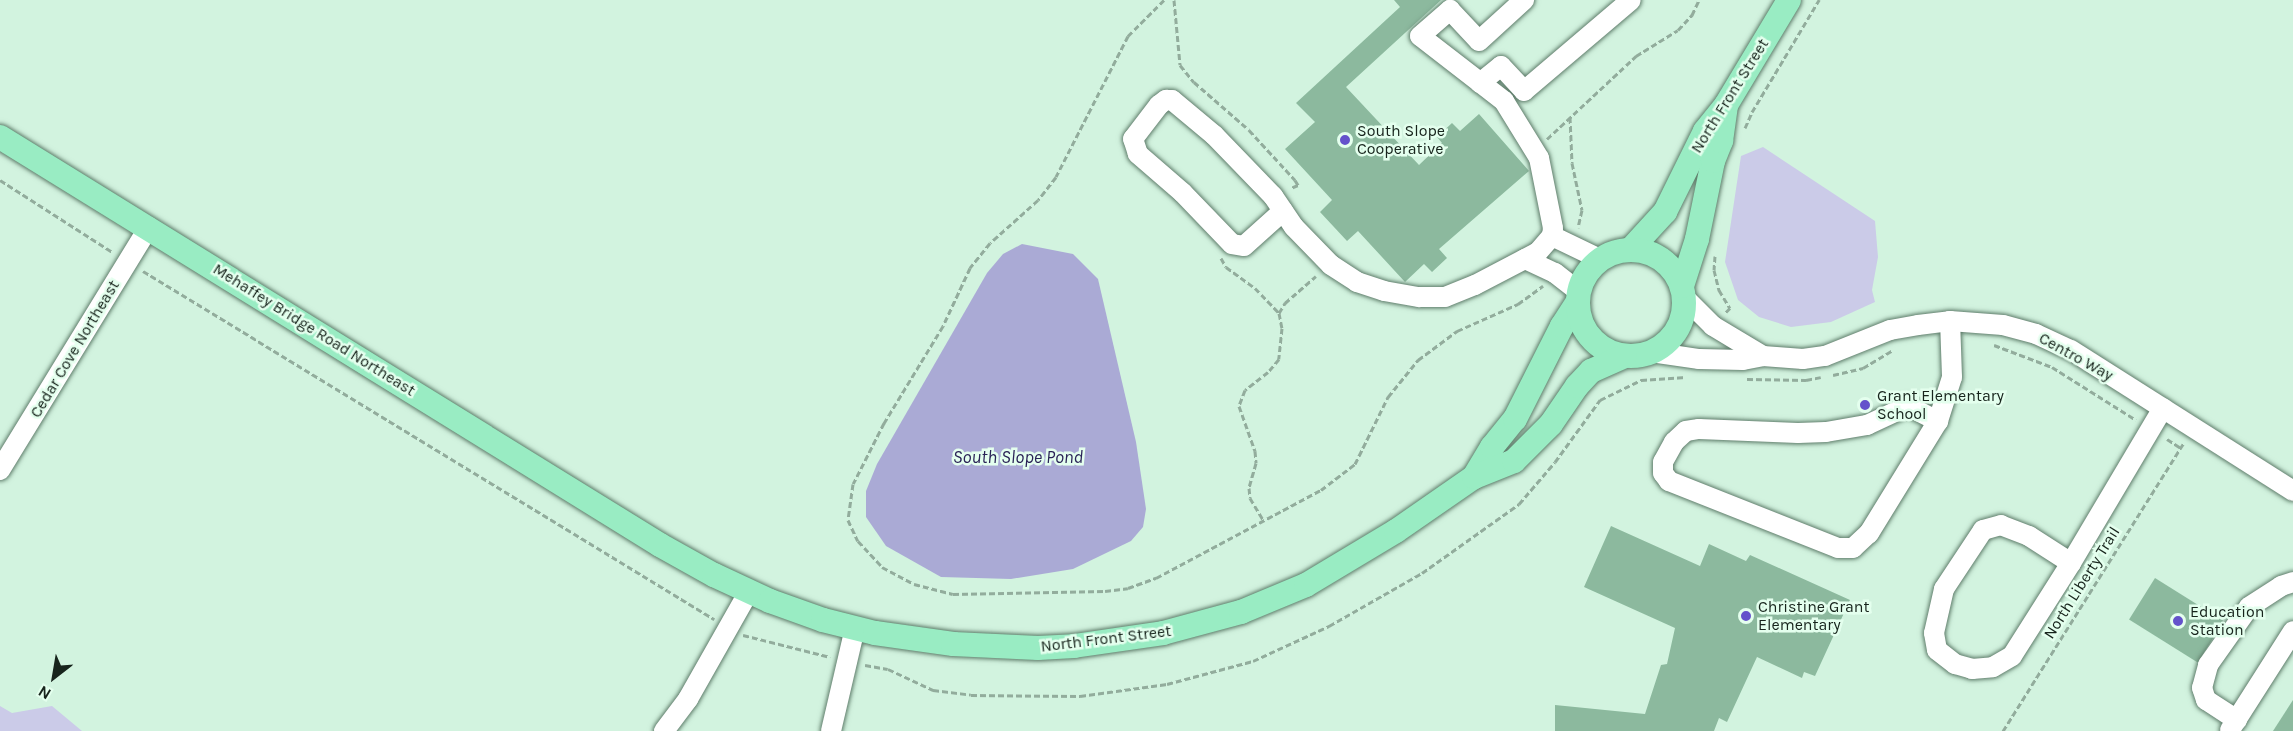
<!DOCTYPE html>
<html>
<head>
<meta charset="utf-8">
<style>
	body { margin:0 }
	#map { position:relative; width:2293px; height:731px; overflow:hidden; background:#d2f3df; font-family:Karla,sans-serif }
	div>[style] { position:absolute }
	.green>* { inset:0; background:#cbcbe8 }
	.water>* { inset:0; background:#aaaad5 }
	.building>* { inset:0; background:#8cb99e; transform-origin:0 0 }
	.path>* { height:3px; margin-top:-1.5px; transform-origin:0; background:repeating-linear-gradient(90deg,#92ac9c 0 6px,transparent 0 9px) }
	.roads { filter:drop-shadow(0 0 2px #5f7d6b) drop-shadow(0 0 2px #5f7d6b) }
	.minor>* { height:20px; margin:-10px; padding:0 10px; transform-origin:10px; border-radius:10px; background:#fff }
	.major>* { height:24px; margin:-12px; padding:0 12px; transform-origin:12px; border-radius:12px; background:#99ecc3 }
	.major>.ring { margin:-12px; padding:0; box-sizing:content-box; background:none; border:24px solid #99ecc3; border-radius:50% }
	.dots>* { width:16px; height:16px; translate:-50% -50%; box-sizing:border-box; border:3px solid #e4ffee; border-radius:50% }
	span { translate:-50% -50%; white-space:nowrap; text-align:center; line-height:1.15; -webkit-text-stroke:5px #e4ffee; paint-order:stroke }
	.street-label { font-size:16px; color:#17241c }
	.poi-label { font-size:16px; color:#17241c }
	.left { translate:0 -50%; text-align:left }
	.water-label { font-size:18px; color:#292256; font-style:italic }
	.north { position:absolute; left:24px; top:647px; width:60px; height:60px; -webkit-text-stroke:4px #e4ffee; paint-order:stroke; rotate:211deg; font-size:16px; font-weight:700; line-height:24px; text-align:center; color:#17241c }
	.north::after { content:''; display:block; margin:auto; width:21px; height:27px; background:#17241c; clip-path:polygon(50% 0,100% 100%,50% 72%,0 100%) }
</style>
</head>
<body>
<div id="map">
	<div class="green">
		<div style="clip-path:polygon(1763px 147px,1875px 221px,1878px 257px,1872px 290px,1875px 302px,1831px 322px,1791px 327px,1759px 317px,1738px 300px,1725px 262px,1741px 156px)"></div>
		<div style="clip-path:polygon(0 706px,12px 713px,52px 706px,82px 731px,0 731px)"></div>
	</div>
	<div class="water">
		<div style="clip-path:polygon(1022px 244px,1073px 254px,1098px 279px,1136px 442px,1146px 509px,1143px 527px,1131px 541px,1073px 569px,1011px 579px,941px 577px,886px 546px,866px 517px,866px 491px,877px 464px,987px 273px,1003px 254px)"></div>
	</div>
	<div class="building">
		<div style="clip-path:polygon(1394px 0,1441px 0,1346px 87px,1419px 165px,1442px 143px,1437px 137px,1452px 123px,1460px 131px,1479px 114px,1529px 171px,1439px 249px,1447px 258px,1432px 272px,1424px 264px,1405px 282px,1358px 231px,1347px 241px,1320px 212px,1332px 200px,1285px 149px,1315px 122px,1296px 103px,1400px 7px)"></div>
		<div style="clip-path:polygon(1611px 526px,1700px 566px,1709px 544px,1746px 561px,1750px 555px,1850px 600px,1815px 676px,1804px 672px,1802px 678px,1757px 657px,1727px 722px,1719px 718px,1714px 731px,1555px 731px,1555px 705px,1645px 714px,1661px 665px,1667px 664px,1675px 628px,1584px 587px)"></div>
		<div style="left:2155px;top:578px;width:81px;height:49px;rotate:32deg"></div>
		<div style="clip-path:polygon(2293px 700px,2293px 731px,2273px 731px)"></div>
	</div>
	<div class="path">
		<div style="left:1164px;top:0;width:51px;rotate:135deg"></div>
		<div style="left:1128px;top:36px;width:158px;rotate:117.1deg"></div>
		<div style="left:1056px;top:177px;width:29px;rotate:128deg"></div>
		<div style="left:1038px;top:200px;width:64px;rotate:138.1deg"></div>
		<div style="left:990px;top:243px;width:32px;rotate:129deg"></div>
		<div style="left:970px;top:268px;width:64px;rotate:115deg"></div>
		<div style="left:943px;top:326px;width:114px;rotate:121.3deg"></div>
		<div style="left:884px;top:423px;width:68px;rotate:116.9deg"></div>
		<div style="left:853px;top:484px;width:36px;rotate:98deg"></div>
		<div style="left:848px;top:520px;width:23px;rotate:65deg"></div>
		<div style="left:858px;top:541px;width:35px;rotate:47deg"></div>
		<div style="left:882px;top:567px;width:36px;rotate:28deg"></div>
		<div style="left:914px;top:584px;width:40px;rotate:14.4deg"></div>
		<div style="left:953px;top:594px;width:152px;rotate:-1.1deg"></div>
		<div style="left:1105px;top:591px;width:23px;rotate:-7deg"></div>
		<div style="left:1128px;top:588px;width:30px;rotate:-20deg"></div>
		<div style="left:1156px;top:578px;width:187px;rotate:-28.1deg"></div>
		<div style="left:1321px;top:490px;width:43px;rotate:-37.4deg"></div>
		<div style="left:1355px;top:464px;width:75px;rotate:-63.8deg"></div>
		<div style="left:1388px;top:397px;width:48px;rotate:-51deg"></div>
		<div style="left:1418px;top:360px;width:49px;rotate:-36.6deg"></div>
		<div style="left:1457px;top:331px;width:67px;rotate:-23.9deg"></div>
		<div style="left:1518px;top:304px;width:31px;rotate:-36deg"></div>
		<div style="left:1174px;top:0;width:65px;rotate:84.7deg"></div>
		<div style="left:1180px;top:65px;width:22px;rotate:51deg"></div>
		<div style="left:1194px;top:82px;width:73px;rotate:41.1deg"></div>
		<div style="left:1249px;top:130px;width:68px;rotate:47.4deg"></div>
		<div style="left:1295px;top:180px;width:6px;rotate:59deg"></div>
		<div style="left:1298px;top:185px;width:8px;rotate:157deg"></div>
		<div style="left:1570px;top:117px;width:46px;rotate:87.5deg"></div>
		<div style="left:1572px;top:163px;width:48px;rotate:78deg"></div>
		<div style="left:1582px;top:210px;width:18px;rotate:103deg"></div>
		<div style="left:1745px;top:128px;width:17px;rotate:-66deg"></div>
		<div style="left:1752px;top:112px;width:131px;rotate:-59.1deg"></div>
		<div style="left:1547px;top:139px;width:122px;rotate:-43deg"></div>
		<div style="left:1636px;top:56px;width:49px;rotate:-31.8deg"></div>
		<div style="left:1678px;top:30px;width:21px;rotate:-47deg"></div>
		<div style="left:1692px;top:15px;width:17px;rotate:-65deg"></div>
		<div style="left:0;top:180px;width:133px;rotate:32.7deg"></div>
		<div style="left:1715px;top:256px;width:14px;rotate:94deg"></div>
		<div style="left:1714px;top:270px;width:21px;rotate:76deg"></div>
		<div style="left:1719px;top:290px;width:21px;rotate:59deg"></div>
		<div style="left:1730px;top:308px;width:7px;rotate:135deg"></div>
		<div style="left:1221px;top:258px;width:10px;rotate:61deg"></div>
		<div style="left:1226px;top:267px;width:36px;rotate:36deg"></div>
		<div style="left:1255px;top:288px;width:35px;rotate:46deg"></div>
		<div style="left:1279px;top:313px;width:15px;rotate:79deg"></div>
		<div style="left:1282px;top:328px;width:31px;rotate:96deg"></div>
		<div style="left:1279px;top:359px;width:17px;rotate:130deg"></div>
		<div style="left:1268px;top:372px;width:29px;rotate:142deg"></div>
		<div style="left:1245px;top:390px;width:17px;rotate:111deg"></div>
		<div style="left:1239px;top:406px;width:48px;rotate:70.4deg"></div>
		<div style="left:1255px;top:451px;width:12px;rotate:85deg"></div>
		<div style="left:1256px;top:463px;width:26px;rotate:106deg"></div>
		<div style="left:1249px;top:488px;width:10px;rotate:84deg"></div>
		<div style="left:1250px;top:498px;width:26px;rotate:59deg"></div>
		<div style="left:143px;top:271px;width:669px;rotate:31.36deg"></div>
		<div style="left:1279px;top:313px;width:12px;rotate:-59deg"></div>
		<div style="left:1285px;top:303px;width:41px;rotate:-41.1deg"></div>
		<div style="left:1994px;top:345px;width:62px;rotate:20.8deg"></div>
		<div style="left:2052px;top:367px;width:99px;rotate:32.2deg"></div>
		<div style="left:1833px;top:375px;width:31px;rotate:-13deg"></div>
		<div style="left:1863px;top:368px;width:35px;rotate:-31deg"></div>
		<div style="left:1747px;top:379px;width:59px;rotate:1deg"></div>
		<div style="left:1806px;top:380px;width:15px;rotate:-11deg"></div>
		<div style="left:2167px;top:439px;width:17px;rotate:33deg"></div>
		<div style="left:743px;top:635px;width:90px;rotate:14.2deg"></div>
		<div style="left:865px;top:665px;width:23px;rotate:10deg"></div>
		<div style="left:888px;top:669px;width:50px;rotate:25deg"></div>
		<div style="left:933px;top:690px;width:38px;rotate:7deg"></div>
		<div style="left:971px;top:695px;width:109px;rotate:0.5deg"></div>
		<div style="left:1080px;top:696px;width:88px;rotate:-7.9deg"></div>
		<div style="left:1167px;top:684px;width:89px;rotate:-15deg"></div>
		<div style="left:1253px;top:661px;width:84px;rotate:-24.7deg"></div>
		<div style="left:1329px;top:626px;width:107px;rotate:-29.7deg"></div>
		<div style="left:1422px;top:573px;width:119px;rotate:-35.4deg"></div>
		<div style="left:1519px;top:504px;width:55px;rotate:-49.4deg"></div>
		<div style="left:1555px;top:462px;width:77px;rotate:-54deg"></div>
		<div style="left:1600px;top:400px;width:46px;rotate:-26deg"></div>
		<div style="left:1641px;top:380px;width:45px;rotate:-3.8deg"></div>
		<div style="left:2003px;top:731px;width:340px;rotate:-57.9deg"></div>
	</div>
	<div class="roads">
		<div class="minor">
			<div style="left:1480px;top:83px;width:27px;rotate:-39deg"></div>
			<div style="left:1501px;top:66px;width:34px;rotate:47deg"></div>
			<div style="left:1524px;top:91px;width:140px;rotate:-40.4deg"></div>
			<div style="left:1283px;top:211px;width:52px;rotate:138.1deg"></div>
			<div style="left:1244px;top:246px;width:12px;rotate:-171deg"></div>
			<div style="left:1232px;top:244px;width:71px;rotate:-133.9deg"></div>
			<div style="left:1183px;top:193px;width:60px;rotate:-139.1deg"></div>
			<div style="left:1138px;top:154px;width:16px;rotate:-108deg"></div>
			<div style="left:1133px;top:139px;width:43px;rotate:-52.6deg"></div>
			<div style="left:1159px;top:105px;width:9px;rotate:-36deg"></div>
			<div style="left:1166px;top:100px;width:6px"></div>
			<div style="left:1172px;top:100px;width:55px;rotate:39.8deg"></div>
			<div style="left:1214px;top:135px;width:85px;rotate:46deg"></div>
			<div style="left:1273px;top:196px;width:37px;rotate:56deg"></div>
			<div style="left:1294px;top:227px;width:53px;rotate:45.8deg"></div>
			<div style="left:1331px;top:265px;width:31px;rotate:33deg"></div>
			<div style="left:1357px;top:282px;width:28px;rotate:18deg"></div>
			<div style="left:1384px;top:291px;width:36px;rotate:10deg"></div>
			<div style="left:1419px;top:297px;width:26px"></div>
			<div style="left:1445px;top:297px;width:32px;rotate:-22deg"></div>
			<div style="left:1475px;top:285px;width:71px;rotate:-27.6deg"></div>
			<div style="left:1538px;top:252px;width:21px;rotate:-49deg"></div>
			<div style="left:1552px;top:236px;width:8px;rotate:-83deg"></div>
			<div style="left:1553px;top:228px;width:71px;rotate:-101.3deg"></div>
			<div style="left:1539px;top:158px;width:67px;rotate:-121.6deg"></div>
			<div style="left:1504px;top:101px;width:106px;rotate:-142.3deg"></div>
			<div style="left:1420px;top:36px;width:40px;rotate:-41deg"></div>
			<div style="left:1450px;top:10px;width:42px;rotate:46.9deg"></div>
			<div style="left:1479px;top:41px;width:61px;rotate:-42.3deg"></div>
			<div style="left:1552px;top:236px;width:53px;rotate:25.6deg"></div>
			<div style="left:1525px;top:259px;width:33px;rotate:25deg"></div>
			<div style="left:1555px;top:273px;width:31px;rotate:38deg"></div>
			<div style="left:1684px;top:297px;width:41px;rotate:45deg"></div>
			<div style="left:1713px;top:326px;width:58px;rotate:31deg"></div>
			<div style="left:1651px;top:352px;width:49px;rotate:8.3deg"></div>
			<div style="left:1699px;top:359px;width:44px;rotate:1.3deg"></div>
			<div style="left:1743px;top:360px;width:20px;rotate:-11deg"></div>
			<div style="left:1763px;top:356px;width:40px;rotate:4.3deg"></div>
			<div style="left:1803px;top:359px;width:22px;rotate:-8deg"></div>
			<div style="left:1825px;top:356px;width:70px;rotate:-21.8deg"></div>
			<div style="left:1890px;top:330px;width:28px;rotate:-10deg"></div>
			<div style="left:1918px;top:325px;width:32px;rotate:-7deg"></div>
			<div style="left:1950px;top:321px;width:53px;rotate:4.3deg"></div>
			<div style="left:2003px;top:325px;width:34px;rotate:15deg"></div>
			<div style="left:2036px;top:334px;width:38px;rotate:25deg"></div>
			<div style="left:2071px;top:350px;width:263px;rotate:32.4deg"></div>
			<div style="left:1908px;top:406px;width:34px;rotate:27deg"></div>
			<div style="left:1938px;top:421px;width:132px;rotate:121.6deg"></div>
			<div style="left:1869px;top:533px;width:22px;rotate:137deg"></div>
			<div style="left:1853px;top:548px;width:15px;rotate:180deg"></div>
			<div style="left:1838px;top:548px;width:182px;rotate:-158.4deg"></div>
			<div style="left:1669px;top:481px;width:10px;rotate:-127deg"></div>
			<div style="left:1663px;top:473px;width:11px;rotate:-90deg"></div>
			<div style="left:1663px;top:462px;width:23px;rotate:-61deg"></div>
			<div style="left:1674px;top:442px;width:16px;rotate:-43deg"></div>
			<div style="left:1686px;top:431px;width:13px;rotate:-9deg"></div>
			<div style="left:1699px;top:429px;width:99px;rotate:2.3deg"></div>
			<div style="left:1798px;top:433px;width:28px;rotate:-2deg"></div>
			<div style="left:1826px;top:432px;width:42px;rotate:-9.7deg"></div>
			<div style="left:1867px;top:425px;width:45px;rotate:-24.9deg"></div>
			<div style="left:1938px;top:421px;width:46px;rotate:-72.3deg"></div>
			<div style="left:1952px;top:377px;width:56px;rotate:-92deg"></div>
			<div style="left:0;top:470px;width:285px;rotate:-58.5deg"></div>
			<div style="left:2071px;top:563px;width:50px;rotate:-147.3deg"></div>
			<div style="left:2029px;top:536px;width:30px;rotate:-159deg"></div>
			<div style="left:2001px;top:525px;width:19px;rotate:164deg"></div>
			<div style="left:1983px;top:530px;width:71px;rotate:123.5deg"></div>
			<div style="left:1944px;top:589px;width:45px;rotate:102.8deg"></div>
			<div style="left:1934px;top:633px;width:17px;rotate:80deg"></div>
			<div style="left:1937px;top:650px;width:23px;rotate:38deg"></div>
			<div style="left:1955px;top:664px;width:18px;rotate:16deg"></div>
			<div style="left:1972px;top:669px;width:21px;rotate:-5deg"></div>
			<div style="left:1993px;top:667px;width:22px;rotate:-30deg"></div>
			<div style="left:2012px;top:656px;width:110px;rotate:-57.6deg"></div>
			<div style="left:2071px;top:563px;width:180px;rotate:-59.3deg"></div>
			<div style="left:2237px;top:720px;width:37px;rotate:-147deg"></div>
			<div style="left:2206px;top:700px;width:13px;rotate:-108deg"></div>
			<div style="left:2202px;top:688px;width:24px;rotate:-75deg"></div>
			<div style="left:2208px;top:665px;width:71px;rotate:-54.7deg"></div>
			<div style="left:2249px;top:607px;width:38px;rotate:-33deg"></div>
			<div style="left:2281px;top:586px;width:13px;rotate:-18deg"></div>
			<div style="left:2230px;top:730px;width:117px;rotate:-57.5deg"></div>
			<div style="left:664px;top:731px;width:40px;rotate:-53deg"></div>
			<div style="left:688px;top:699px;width:124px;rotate:-60.5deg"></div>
			<div style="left:831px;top:731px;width:106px;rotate:-76.9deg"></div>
		</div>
		<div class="major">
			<div style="left:0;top:137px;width:776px;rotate:31.72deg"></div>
			<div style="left:660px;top:545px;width:62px;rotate:29.1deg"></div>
			<div style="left:714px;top:575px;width:62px;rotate:24.9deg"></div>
			<div style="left:770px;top:601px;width:56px;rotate:19.7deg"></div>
			<div style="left:823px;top:620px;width:54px;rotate:14deg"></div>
			<div style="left:875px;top:633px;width:79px;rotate:8deg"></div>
			<div style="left:953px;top:644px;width:85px;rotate:2.7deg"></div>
			<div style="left:1038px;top:648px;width:36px;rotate:-3deg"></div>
			<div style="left:1074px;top:646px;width:90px;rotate:-8.3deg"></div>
			<div style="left:1163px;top:633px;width:81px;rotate:-15.1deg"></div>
			<div style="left:1241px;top:612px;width:70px;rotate:-22.6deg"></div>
			<div style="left:1306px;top:585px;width:105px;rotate:-31deg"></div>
			<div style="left:1396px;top:531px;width:95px;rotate:-34.7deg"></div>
			<div style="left:1474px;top:477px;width:35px;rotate:-59deg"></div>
			<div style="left:1492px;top:447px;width:36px;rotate:-51deg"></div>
			<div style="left:1515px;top:419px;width:104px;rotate:-63.2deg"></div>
			<div style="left:1562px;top:326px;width:27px;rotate:-57deg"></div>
			<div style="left:1630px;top:250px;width:52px;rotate:-47.4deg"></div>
			<div style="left:1665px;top:212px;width:90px;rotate:-63.7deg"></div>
			<div style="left:1705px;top:131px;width:33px;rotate:-51deg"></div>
			<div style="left:1726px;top:105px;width:122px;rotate:-59deg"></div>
			<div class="ring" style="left:1578px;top:250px;width:82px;height:82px"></div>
			<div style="left:1682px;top:286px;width:49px;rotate:-72.3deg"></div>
			<div style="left:1697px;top:239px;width:80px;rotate:-78.4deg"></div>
			<div style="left:1713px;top:161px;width:22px;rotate:-68deg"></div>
			<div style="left:1721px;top:141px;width:36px;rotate:-82deg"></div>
			<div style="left:1474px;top:477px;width:43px;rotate:-21.8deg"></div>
			<div style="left:1514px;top:461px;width:52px;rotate:-45deg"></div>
			<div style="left:1551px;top:424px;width:46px;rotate:-55.6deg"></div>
			<div style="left:1577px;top:386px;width:21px;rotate:-47deg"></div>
			<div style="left:1591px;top:371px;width:37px;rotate:-24deg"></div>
		</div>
	</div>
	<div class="dots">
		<div style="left:1345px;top:140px;background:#6452cb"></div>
		<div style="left:1865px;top:405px;background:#6452cb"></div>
		<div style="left:1746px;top:616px;background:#6452cb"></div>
		<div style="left:2178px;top:621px;background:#6452cb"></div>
	</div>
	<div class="street-label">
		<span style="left:1730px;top:96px;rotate:-58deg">North Front Street</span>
		<span style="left:314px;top:330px;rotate:32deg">Mehaffey Bridge Road Northeast</span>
		<span style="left:75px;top:349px;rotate:-59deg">Cedar Cove Northeast</span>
		<span style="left:2076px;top:357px;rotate:29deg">Centro Way</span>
		<span style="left:2082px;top:583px;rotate:-58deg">North Liberty Trail</span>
		<span style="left:1106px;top:639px;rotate:-7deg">North Front Street</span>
	</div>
	<div class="poi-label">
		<span class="left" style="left:1357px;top:140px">South Slope<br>Cooperative</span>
		<span class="left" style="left:1877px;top:405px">Grant Elementary<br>School</span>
		<span class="left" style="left:1758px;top:616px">Christine Grant<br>Elementary</span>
		<span class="left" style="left:2190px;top:621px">Education<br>Station</span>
	</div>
	<div class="water-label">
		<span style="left:1018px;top:457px">South Slope Pond</span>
	</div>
	<div class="north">N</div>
</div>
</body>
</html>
